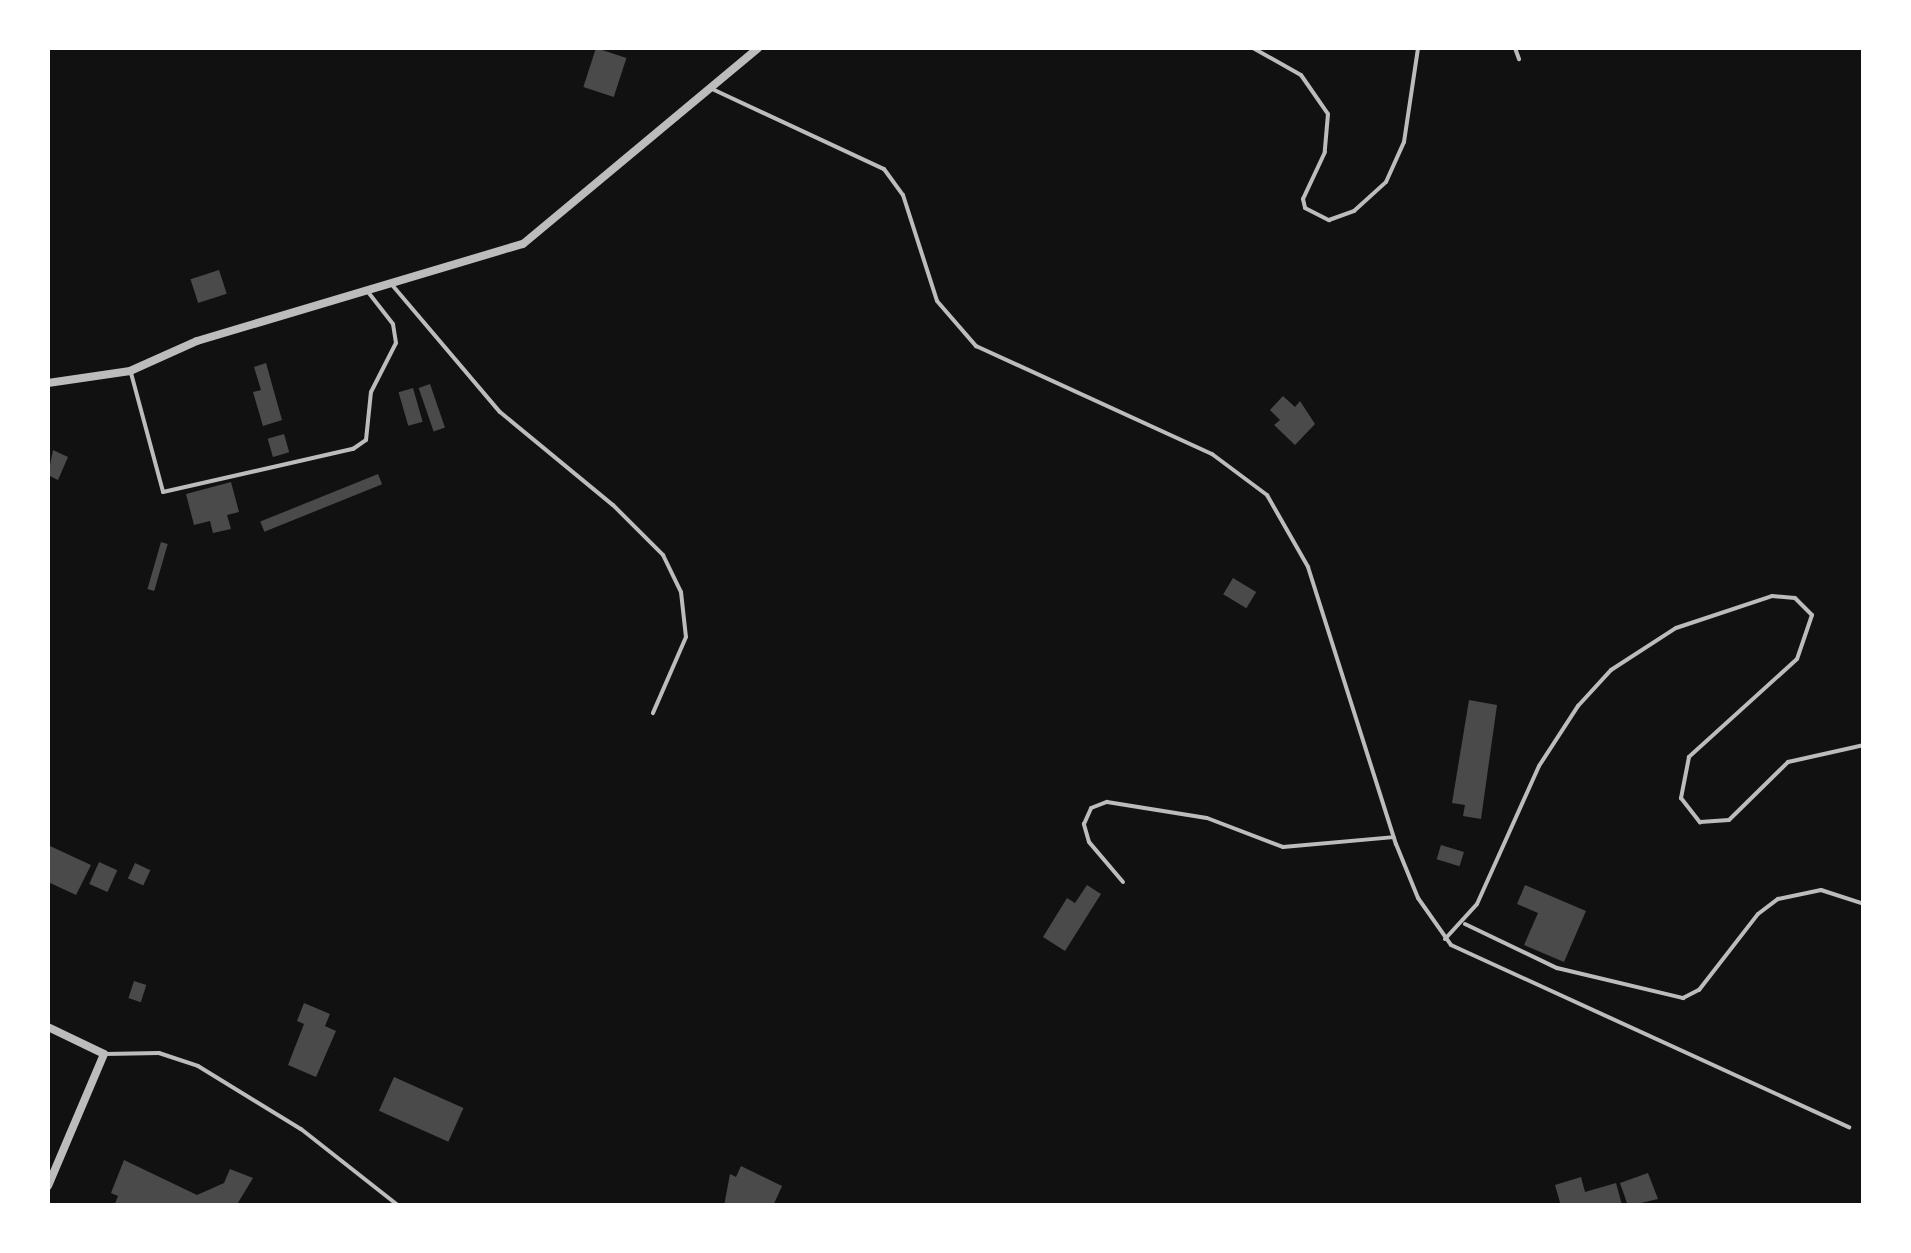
<!DOCTYPE html>
<html>
<head>
<meta charset="utf-8">
<style>
	body { margin:0 }
	#map { position:relative; width:1911px; height:1253px; overflow:hidden; background:#111; font-family:"Varela Round",sans-serif }
	div>[style] { position:absolute }
	.building>* { inset:0; background:#4a4a4a; transform-origin:0 0 }
	.service>* { height:4px; margin:-2px; padding:0 2px; transform-origin:2px; border-radius:2px; background:#bcbcbc }
	.minor>* { height:8px; margin:-4px; padding:0 4px; transform-origin:4px; border-radius:4px; background:#bcbcbc }
	span { translate:-50% -50%; white-space:nowrap; text-align:center; line-height:1.15; -webkit-text-stroke:10px #fff; paint-order:stroke }
	.frame { position:absolute; inset:0; border:50px solid #fff; pointer-events:none }
</style>
</head>
<body>
<div id="map">
	<div class="building">
		<div style="left:596px;top:48px;width:32px;height:41px;rotate:18deg"></div>
		<div style="left:219px;top:270px;width:25px;height:30px;rotate:72deg"></div>
		<div style="clip-path:polygon(266px 363px,282px 420px,263px 426px,253px 392px,261px 390px,254px 367px)"></div>
		<div style="left:430px;top:384px;width:46px;height:12px;rotate:71deg"></div>
		<div style="left:413px;top:388px;width:35px;height:15px;rotate:74deg"></div>
		<div style="clip-path:polygon(1283px 396px,1295px 407px,1300px 401px,1315px 424px,1295px 445px,1274px 425px,1280px 420px,1270px 410px)"></div>
		<div style="left:284px;top:434px;width:19px;height:17px;rotate:74deg"></div>
		<div style="clip-path:polygon(53px 450px,68px 457px,58px 480px,48px 475px)"></div>
		<div style="left:378px;top:474px;width:11px;height:127px;rotate:68deg"></div>
		<div style="clip-path:polygon(231px 482px,239px 512px,227px 515px,231px 529px,213px 533px,210px 521px,194px 525px,186px 494px)"></div>
		<div style="left:161px;top:542px;width:7px;height:49px;rotate:16deg"></div>
		<div style="left:1233px;top:578px;width:27px;height:19px;rotate:31deg"></div>
		<div style="clip-path:polygon(1469px 700px,1497px 705px,1481px 819px,1463px 816px,1465px 805px,1452px 803px)"></div>
		<div style="left:1441px;top:845px;width:24px;height:15px;rotate:17deg"></div>
		<div style="clip-path:polygon(50px 846px,91px 865px,76px 895px,48px 882px)"></div>
		<div style="left:99px;top:862px;width:20px;height:24px;rotate:24deg"></div>
		<div style="left:135px;top:863px;width:17px;height:17px;rotate:25deg"></div>
		<div style="clip-path:polygon(1087px 885px,1101px 894px,1065px 951px,1043px 937px,1067px 898px,1075px 903px)"></div>
		<div style="clip-path:polygon(1525px 885px,1586px 911px,1564px 962px,1524px 945px,1538px 913px,1517px 904px)"></div>
		<div style="left:134px;top:981px;width:13px;height:18px;rotate:18deg"></div>
		<div style="clip-path:polygon(304px 1003px,330px 1014px,325px 1026px,336px 1031px,316px 1077px,288px 1065px,304px 1024px,297px 1021px)"></div>
		<div style="left:394px;top:1077px;width:76px;height:37px;rotate:24deg"></div>
		<div style="clip-path:polygon(124px 1160px,197px 1195px,224px 1183px,230px 1169px,253px 1178px,236px 1206px,114px 1206px,118px 1196px,111px 1193px)"></div>
		<div style="clip-path:polygon(741px 1166px,782px 1186px,773px 1206px,724px 1206px,730px 1174px,736px 1177px)"></div>
		<div style="clip-path:polygon(1648px 1173px,1658px 1199px,1628px 1206px,1620px 1183px)"></div>
		<div style="clip-path:polygon(1581px 1177px,1585px 1192px,1616px 1183px,1622px 1205px,1561px 1206px,1555px 1185px)"></div>
	</div>
	<div class="service">
		<div style="left:1253px;top:48px;width:55px;rotate:29.4deg"></div>
		<div style="left:1301px;top:75px;width:47px;rotate:55.3deg"></div>
		<div style="left:1328px;top:114px;width:38px;rotate:95deg"></div>
		<div style="left:1325px;top:152px;width:52px;rotate:115.1deg"></div>
		<div style="left:1303px;top:199px;width:9px;rotate:77deg"></div>
		<div style="left:1305px;top:208px;width:27px;rotate:27deg"></div>
		<div style="left:1329px;top:220px;width:27px;rotate:-20deg"></div>
		<div style="left:1354px;top:211px;width:43px;rotate:-42.2deg"></div>
		<div style="left:1386px;top:182px;width:44px;rotate:-65.8deg"></div>
		<div style="left:1404px;top:142px;width:95px;rotate:-81.5deg"></div>
		<div style="left:1515px;top:48px;width:12px;rotate:70deg"></div>
		<div style="left:710px;top:88px;width:192px;rotate:25deg"></div>
		<div style="left:884px;top:169px;width:32px;rotate:54deg"></div>
		<div style="left:903px;top:195px;width:111px;rotate:72.2deg"></div>
		<div style="left:937px;top:301px;width:60px;rotate:49.1deg"></div>
		<div style="left:976px;top:346px;width:260px;rotate:24.6deg"></div>
		<div style="left:1212px;top:454px;width:69px;rotate:36.7deg"></div>
		<div style="left:1267px;top:495px;width:83px;rotate:60.3deg"></div>
		<div style="left:1308px;top:567px;width:291px;rotate:72.4deg"></div>
		<div style="left:1396px;top:844px;width:58px;rotate:67.8deg"></div>
		<div style="left:1418px;top:898px;width:57px;rotate:54.9deg"></div>
		<div style="left:1451px;top:945px;width:438px;rotate:24.6deg"></div>
		<div style="left:393px;top:286px;width:165px;rotate:49.7deg"></div>
		<div style="left:500px;top:412px;width:146px;rotate:39.5deg"></div>
		<div style="left:613px;top:505px;width:71px;rotate:45deg"></div>
		<div style="left:663px;top:555px;width:41px;rotate:64.1deg"></div>
		<div style="left:681px;top:592px;width:45px;rotate:83.7deg"></div>
		<div style="left:686px;top:637px;width:83px;rotate:113.5deg"></div>
		<div style="left:131px;top:373px;width:123px;rotate:74.9deg"></div>
		<div style="left:163px;top:492px;width:195px;rotate:-12.8deg"></div>
		<div style="left:353px;top:449px;width:16px;rotate:-35deg"></div>
		<div style="left:366px;top:440px;width:48px;rotate:-84.1deg"></div>
		<div style="left:371px;top:392px;width:55px;rotate:-63deg"></div>
		<div style="left:396px;top:343px;width:19px;rotate:-99deg"></div>
		<div style="left:393px;top:324px;width:39px;rotate:-128deg"></div>
		<div style="left:1123px;top:882px;width:52px;rotate:-130.4deg"></div>
		<div style="left:1089px;top:842px;width:19px;rotate:-106deg"></div>
		<div style="left:1084px;top:824px;width:17px;rotate:-66deg"></div>
		<div style="left:1091px;top:808px;width:17px;rotate:-21deg"></div>
		<div style="left:1107px;top:802px;width:101px;rotate:9.1deg"></div>
		<div style="left:1207px;top:818px;width:81px;rotate:20.9deg"></div>
		<div style="left:1283px;top:847px;width:111px;rotate:-5.1deg"></div>
		<div style="left:1465px;top:924px;width:102px;rotate:25.6deg"></div>
		<div style="left:1557px;top:968px;width:130px;rotate:13.4deg"></div>
		<div style="left:1683px;top:998px;width:18px;rotate:-27deg"></div>
		<div style="left:1699px;top:990px;width:96px;rotate:-52.2deg"></div>
		<div style="left:1758px;top:914px;width:25px;rotate:-37deg"></div>
		<div style="left:1778px;top:899px;width:44px;rotate:-11.8deg"></div>
		<div style="left:1821px;top:890px;width:45px;rotate:18deg"></div>
		<div style="left:1445px;top:939px;width:47px;rotate:-47.6deg"></div>
		<div style="left:1477px;top:904px;width:151px;rotate:-65.8deg"></div>
		<div style="left:1539px;top:766px;width:72px;rotate:-57deg"></div>
		<div style="left:1578px;top:706px;width:49px;rotate:-47.5deg"></div>
		<div style="left:1611px;top:670px;width:77px;rotate:-32.9deg"></div>
		<div style="left:1676px;top:628px;width:101px;rotate:-18.4deg"></div>
		<div style="left:1772px;top:596px;width:23px;rotate:5deg"></div>
		<div style="left:1795px;top:598px;width:24px;rotate:45deg"></div>
		<div style="left:1812px;top:615px;width:46px;rotate:108.8deg"></div>
		<div style="left:1797px;top:659px;width:146px;rotate:137.8deg"></div>
		<div style="left:1689px;top:757px;width:42px;rotate:101deg"></div>
		<div style="left:1681px;top:798px;width:31px;rotate:52deg"></div>
		<div style="left:1700px;top:822px;width:29px;rotate:-4deg"></div>
		<div style="left:1729px;top:820px;width:83px;rotate:-44.5deg"></div>
		<div style="left:1788px;top:762px;width:78px;rotate:-12.6deg"></div>
		<div style="left:105px;top:1054px;width:54px;rotate:-1.1deg"></div>
		<div style="left:159px;top:1053px;width:41px;rotate:18.4deg"></div>
		<div style="left:198px;top:1066px;width:121px;rotate:31.5deg"></div>
		<div style="left:301px;top:1129px;width:125px;rotate:38.2deg"></div>
	</div>
	<div class="minor">
		<div style="left:48px;top:383px;width:83px;rotate:-8.3deg"></div>
		<div style="left:130px;top:371px;width:73px;rotate:-24.1deg"></div>
		<div style="left:197px;top:341px;width:340px;rotate:-16.6deg"></div>
		<div style="left:523px;top:244px;width:306px;rotate:-39.8deg"></div>
		<div style="left:48px;top:1027px;width:62px;rotate:25.7deg"></div>
		<div style="left:104px;top:1054px;width:143px;rotate:113deg"></div>
	</div>
	<div class="frame"></div>
</div>
</body>
</html>
